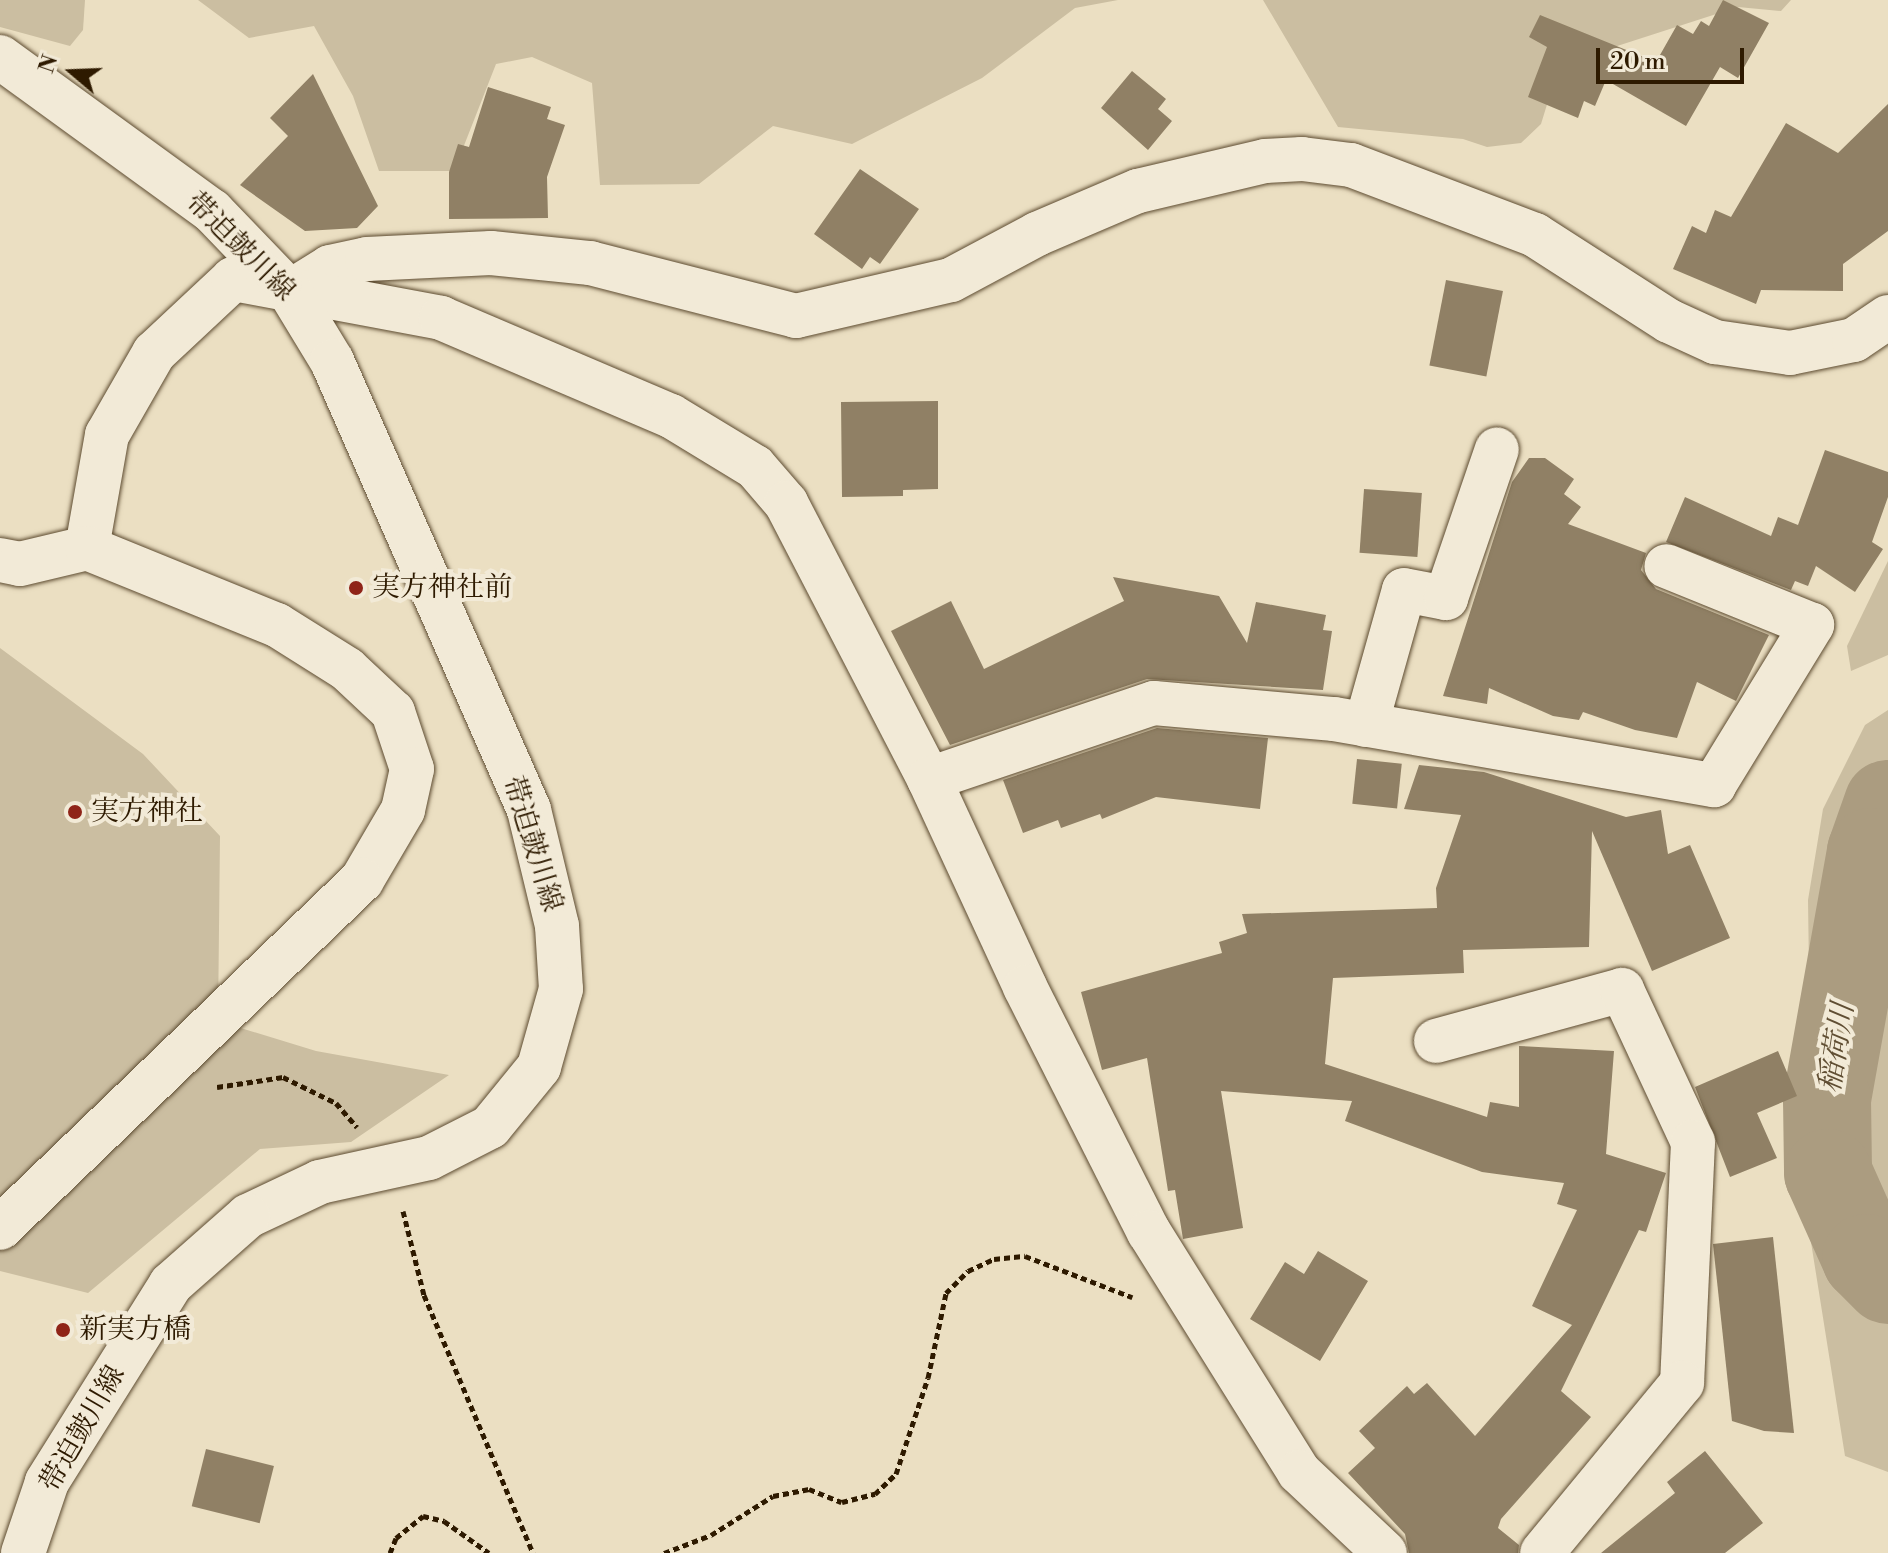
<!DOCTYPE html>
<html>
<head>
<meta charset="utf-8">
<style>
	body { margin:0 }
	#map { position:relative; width:1888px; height:1553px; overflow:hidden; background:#ebdfc2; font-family:"Libre Bodoni","Noto Serif JP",serif }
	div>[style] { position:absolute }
	.green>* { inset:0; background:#cbbea1 }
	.river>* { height:88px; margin:-44px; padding:0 44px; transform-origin:44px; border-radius:44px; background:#ab9c80 }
	.building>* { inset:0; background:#908065; transform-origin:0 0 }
	.path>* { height:5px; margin-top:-2.5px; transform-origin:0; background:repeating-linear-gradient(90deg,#2e1a00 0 6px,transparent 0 10px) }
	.roads { filter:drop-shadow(0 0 2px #5d4b30) drop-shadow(0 0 2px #5d4b30) }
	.minor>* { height:44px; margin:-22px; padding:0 22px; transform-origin:22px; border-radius:22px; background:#f2ead7 }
	.tertiary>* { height:44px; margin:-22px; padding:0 22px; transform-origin:22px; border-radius:22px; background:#f2ead7 }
	.dots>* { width:22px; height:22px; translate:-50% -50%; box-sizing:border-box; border:4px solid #f2ead7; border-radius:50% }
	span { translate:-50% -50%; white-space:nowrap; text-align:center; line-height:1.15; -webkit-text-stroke:8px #f2ead7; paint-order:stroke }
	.street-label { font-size:28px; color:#2e1a00 }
	.poi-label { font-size:28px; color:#2e1a00 }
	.left { translate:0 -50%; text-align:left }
	.water-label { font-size:30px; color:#604e33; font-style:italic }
	.north { position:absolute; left:32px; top:32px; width:80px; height:80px; -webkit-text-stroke:6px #f2ead7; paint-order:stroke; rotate:289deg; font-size:22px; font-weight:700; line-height:32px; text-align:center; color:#2e1a00 }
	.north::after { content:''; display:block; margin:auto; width:28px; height:36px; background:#2e1a00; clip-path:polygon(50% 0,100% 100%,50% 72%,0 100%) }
	.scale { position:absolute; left:1596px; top:48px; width:148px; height:36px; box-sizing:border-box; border:4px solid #2e1a00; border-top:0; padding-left:10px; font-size:24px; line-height:28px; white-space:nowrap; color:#2e1a00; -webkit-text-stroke:6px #f2ead7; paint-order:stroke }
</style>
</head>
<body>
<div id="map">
	<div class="green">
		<div style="clip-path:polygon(0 0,85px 0,83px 30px,70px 46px,0 27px)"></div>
		<div style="clip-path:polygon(198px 0,1118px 0,1075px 8px,982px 78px,852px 144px,773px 126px,699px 184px,600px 185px,592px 83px,532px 57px,496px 64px,454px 171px,379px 171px,353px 96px,314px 26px,249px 38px)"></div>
		<div style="clip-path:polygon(1263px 0,1791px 0,1781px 11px,1738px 7px,1580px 58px,1553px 85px,1541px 124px,1521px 143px,1487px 147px,1463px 139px,1338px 127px)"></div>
		<div style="clip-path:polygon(1888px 561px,1888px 655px,1851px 671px,1847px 646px)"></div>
		<div style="clip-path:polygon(0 648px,143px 754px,220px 836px,218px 1021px,316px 1051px,449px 1075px,351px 1142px,260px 1149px,88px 1293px,0 1271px)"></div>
		<div style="clip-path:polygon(1888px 710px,1888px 1472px,1845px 1456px,1793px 1129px,1810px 1040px,1808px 900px,1823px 809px,1865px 725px)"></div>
	</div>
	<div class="river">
		<div style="left:1888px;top:804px;width:51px;rotate:109.5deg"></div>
		<div style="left:1871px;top:852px;width:251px;rotate:100.1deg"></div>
		<div style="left:1827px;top:1099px;width:74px;rotate:89.2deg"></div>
		<div style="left:1828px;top:1173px;width:93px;rotate:65.9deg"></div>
		<div style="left:1866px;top:1258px;width:31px;rotate:45deg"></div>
	</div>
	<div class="building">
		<div style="clip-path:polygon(1723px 0,1769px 23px,1738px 78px,1720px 67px,1686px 126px,1606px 80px,1595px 106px,1584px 101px,1578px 118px,1528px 97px,1547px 47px,1529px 37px,1540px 15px,1656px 62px,1677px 25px,1693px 34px,1701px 21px,1709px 26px)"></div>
		<div style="clip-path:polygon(1132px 71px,1166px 99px,1158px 109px,1172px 121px,1148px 150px,1101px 108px)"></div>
		<div style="clip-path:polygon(313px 74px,378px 206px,357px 228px,305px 231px,240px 185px,288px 136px,270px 118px)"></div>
		<div style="clip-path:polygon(488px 87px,551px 107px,547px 119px,565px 125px,547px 177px,548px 218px,449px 219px,449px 172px,458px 144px,469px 147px)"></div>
		<div style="clip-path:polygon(1888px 104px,1888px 231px,1843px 264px,1843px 291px,1761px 290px,1756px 304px,1673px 269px,1692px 226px,1706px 233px,1715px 210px,1731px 217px,1786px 123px,1838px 153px)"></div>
		<div style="clip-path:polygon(860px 169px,919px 209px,880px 264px,870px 257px,862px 269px,814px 234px)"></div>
		<div style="left:1446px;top:280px;width:58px;height:87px;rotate:11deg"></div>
		<div style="clip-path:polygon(938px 401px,938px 489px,903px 490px,903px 496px,842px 497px,841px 402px)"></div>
		<div style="clip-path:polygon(1825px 450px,1888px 472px,1888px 497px,1872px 542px,1883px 549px,1855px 592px,1816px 566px,1808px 586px,1795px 581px,1791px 590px,1666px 542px,1685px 497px,1771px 536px,1778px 517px,1798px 525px)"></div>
		<div style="clip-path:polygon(1529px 458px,1545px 458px,1574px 479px,1564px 494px,1581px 507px,1568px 524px,1646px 553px,1641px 570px,1656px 589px,1769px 635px,1736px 701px,1697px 682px,1677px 738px,1635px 730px,1583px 712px,1579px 720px,1553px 716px,1489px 688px,1487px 704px,1443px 696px,1512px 482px)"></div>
		<div style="left:1364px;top:489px;width:58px;height:64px;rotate:4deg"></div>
		<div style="clip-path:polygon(1113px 577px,1219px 596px,1247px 643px,1256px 602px,1326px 615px,1323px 630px,1332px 631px,1323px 690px,1147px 679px,950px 745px,891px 631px,951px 601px,984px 669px,1124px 601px)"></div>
		<div style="clip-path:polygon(1157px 728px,1268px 738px,1260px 809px,1156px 797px,1102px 819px,1100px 814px,1061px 828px,1058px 820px,1023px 833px,1003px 780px)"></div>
		<div style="left:1357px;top:759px;width:45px;height:45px;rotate:6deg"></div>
		<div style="clip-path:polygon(1419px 765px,1484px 772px,1626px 817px,1661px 810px,1668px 854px,1690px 845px,1730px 938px,1652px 971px,1592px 831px,1589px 947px,1463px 950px,1464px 973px,1333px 978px,1325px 1064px,1487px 1117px,1490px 1102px,1519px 1107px,1519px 1046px,1614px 1051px,1606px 1154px,1666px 1173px,1646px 1232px,1639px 1230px,1561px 1391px,1591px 1417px,1501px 1519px,1498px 1528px,1519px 1545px,1518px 1553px,1409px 1553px,1405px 1534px,1348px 1473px,1375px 1448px,1359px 1431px,1407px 1386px,1414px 1394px,1427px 1383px,1475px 1436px,1572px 1325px,1532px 1306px,1577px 1210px,1557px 1204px,1564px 1183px,1482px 1172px,1345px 1121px,1352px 1101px,1221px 1091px,1243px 1228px,1183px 1239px,1175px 1190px,1168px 1191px,1147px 1058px,1102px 1070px,1081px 992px,1222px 953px,1219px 942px,1247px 933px,1242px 914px,1437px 908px,1436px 888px,1461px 815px,1404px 809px)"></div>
		<div style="clip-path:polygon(1778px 1051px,1797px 1096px,1757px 1113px,1777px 1158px,1730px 1177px,1695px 1087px)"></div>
		<div style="clip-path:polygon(1773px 1237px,1794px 1433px,1764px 1431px,1732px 1421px,1713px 1244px)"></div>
		<div style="clip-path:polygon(1318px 1251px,1368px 1281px,1320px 1361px,1250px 1319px,1285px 1262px,1304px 1274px)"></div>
		<div style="left:206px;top:1449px;width:70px;height:59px;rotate:14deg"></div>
		<div style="clip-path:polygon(1705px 1451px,1763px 1523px,1725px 1553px,1601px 1553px,1675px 1493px,1667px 1482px)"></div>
	</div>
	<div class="path">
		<div style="left:217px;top:1087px;width:67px;rotate:-8.6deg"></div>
		<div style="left:283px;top:1077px;width:59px;rotate:26.1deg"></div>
		<div style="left:336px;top:1103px;width:32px;rotate:49deg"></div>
		<div style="left:403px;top:1211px;width:87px;rotate:76deg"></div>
		<div style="left:424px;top:1295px;width:280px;rotate:67.1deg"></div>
		<div style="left:390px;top:1553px;width:16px;rotate:-68deg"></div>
		<div style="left:396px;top:1538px;width:35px;rotate:-39deg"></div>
		<div style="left:423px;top:1516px;width:22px;rotate:13deg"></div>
		<div style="left:444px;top:1521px;width:55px;rotate:35.4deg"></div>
		<div style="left:664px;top:1553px;width:50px;rotate:-21deg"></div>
		<div style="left:711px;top:1535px;width:73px;rotate:-32.2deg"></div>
		<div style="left:773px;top:1496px;width:37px;rotate:-11deg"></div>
		<div style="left:809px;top:1489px;width:35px;rotate:22deg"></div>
		<div style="left:842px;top:1502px;width:34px;rotate:-14deg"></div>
		<div style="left:875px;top:1494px;width:29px;rotate:-44deg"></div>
		<div style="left:896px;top:1474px;width:101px;rotate:-71.6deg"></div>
		<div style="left:928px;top:1378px;width:87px;rotate:-78deg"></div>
		<div style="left:946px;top:1293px;width:31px;rotate:-45deg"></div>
		<div style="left:968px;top:1271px;width:29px;rotate:-25deg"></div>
		<div style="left:994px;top:1259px;width:31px;rotate:-6deg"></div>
		<div style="left:1025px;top:1256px;width:115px;rotate:21deg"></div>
	</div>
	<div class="roads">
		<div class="minor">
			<div style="left:290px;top:292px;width:47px;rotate:-32deg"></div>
			<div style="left:330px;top:267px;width:38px;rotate:-12deg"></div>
			<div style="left:367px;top:259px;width:124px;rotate:-2.8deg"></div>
			<div style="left:491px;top:253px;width:100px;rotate:5.8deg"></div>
			<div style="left:590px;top:263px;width:213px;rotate:14.4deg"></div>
			<div style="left:796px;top:316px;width:159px;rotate:-13.1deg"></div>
			<div style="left:951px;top:280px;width:98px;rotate:-28.1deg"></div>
			<div style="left:1037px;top:234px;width:110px;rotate:-23.1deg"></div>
			<div style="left:1138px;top:191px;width:130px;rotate:-13.3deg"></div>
			<div style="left:1265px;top:161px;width:37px;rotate:-3deg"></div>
			<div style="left:1302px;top:159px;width:49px;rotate:7deg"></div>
			<div style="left:1351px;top:165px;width:197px;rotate:20.8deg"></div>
			<div style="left:1535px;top:235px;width:159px;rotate:32.7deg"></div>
			<div style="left:1669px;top:321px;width:51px;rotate:24.5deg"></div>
			<div style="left:1715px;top:342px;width:76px;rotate:8.3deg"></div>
			<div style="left:1790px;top:353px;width:65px;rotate:-11.5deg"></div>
			<div style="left:1854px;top:340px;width:41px;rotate:-34.1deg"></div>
			<div style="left:87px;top:548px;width:115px;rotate:-80deg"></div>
			<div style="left:107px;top:435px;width:95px;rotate:-60.2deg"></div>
			<div style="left:154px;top:353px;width:108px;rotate:-43.1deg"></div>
			<div style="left:233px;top:279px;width:212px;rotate:10.6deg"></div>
			<div style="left:441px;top:318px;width:250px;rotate:23.1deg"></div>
			<div style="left:671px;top:416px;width:98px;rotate:31.3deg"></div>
			<div style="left:755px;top:467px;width:48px;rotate:49.3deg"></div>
			<div style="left:786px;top:503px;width:311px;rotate:62.6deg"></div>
			<div style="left:929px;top:779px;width:229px;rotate:65.2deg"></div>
			<div style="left:1025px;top:987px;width:275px;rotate:63.2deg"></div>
			<div style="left:1149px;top:1232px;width:283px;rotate:58deg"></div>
			<div style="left:1299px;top:1472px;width:118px;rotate:43.3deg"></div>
			<div style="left:0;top:560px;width:20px;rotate:11deg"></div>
			<div style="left:20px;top:564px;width:69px;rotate:-13.4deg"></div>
			<div style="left:87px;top:548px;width:205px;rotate:22.1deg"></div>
			<div style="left:277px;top:625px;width:83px;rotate:32.2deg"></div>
			<div style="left:347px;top:669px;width:63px;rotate:43.1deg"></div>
			<div style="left:393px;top:712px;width:60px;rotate:71.6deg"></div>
			<div style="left:412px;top:769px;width:42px;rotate:102.4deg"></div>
			<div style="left:403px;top:810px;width:81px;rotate:120.4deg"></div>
			<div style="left:362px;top:880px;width:502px;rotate:136.13deg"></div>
			<div style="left:1366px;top:725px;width:140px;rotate:-74.3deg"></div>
			<div style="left:1404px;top:590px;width:43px;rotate:10.8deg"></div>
			<div style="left:1446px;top:598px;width:157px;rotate:-71.1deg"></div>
			<div style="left:929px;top:779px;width:237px;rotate:-18.7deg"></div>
			<div style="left:1154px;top:703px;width:181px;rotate:5.1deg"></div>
			<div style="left:1334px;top:719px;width:386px;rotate:9.9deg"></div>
			<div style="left:1714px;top:785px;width:188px;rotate:-58.5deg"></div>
			<div style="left:1812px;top:625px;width:157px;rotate:-158deg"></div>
			<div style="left:1436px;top:1041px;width:193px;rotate:-15.3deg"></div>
			<div style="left:1622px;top:990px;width:168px;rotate:65deg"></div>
			<div style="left:1693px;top:1142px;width:241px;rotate:92.6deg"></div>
			<div style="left:1682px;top:1383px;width:220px;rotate:129.5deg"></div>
		</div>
		<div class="tertiary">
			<div style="left:0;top:57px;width:262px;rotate:36deg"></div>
			<div style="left:212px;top:211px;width:112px;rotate:46.1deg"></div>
			<div style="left:290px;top:292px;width:81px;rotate:58.7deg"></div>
			<div style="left:332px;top:361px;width:490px;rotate:66.3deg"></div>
			<div style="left:529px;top:810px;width:119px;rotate:76.4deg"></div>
			<div style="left:557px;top:926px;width:63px;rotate:86.4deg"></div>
			<div style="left:561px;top:989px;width:81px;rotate:105.8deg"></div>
			<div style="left:539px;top:1067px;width:77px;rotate:129.2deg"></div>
			<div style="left:490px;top:1127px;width:68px;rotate:153.1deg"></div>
			<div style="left:429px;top:1158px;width:112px;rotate:167.6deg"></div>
			<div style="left:320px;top:1182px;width:80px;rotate:154.7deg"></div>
			<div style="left:248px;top:1216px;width:103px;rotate:138.6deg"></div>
			<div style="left:171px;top:1284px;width:234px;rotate:122.1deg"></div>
			<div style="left:47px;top:1482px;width:75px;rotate:108.7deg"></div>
		</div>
	</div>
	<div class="dots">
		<div style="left:356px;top:588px;background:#8f2418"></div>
		<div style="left:75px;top:812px;background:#8f2418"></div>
		<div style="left:63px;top:1330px;background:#8f2418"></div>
	</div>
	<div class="street-label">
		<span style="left:240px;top:247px;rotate:45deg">帯迫皷川線</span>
		<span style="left:532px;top:844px;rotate:73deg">帯迫皷川線</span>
		<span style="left:83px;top:1429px;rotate:-60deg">帯迫皷川線</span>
	</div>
	<div class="poi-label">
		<span class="left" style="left:372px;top:588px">実方神社前</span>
		<span class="left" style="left:91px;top:812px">実方神社</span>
		<span class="left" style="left:79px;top:1330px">新実方橋</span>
	</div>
	<div class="water-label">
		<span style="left:1837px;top:1048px;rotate:-81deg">稲荷川</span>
	</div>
	<div class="north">N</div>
	<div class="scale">20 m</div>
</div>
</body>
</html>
